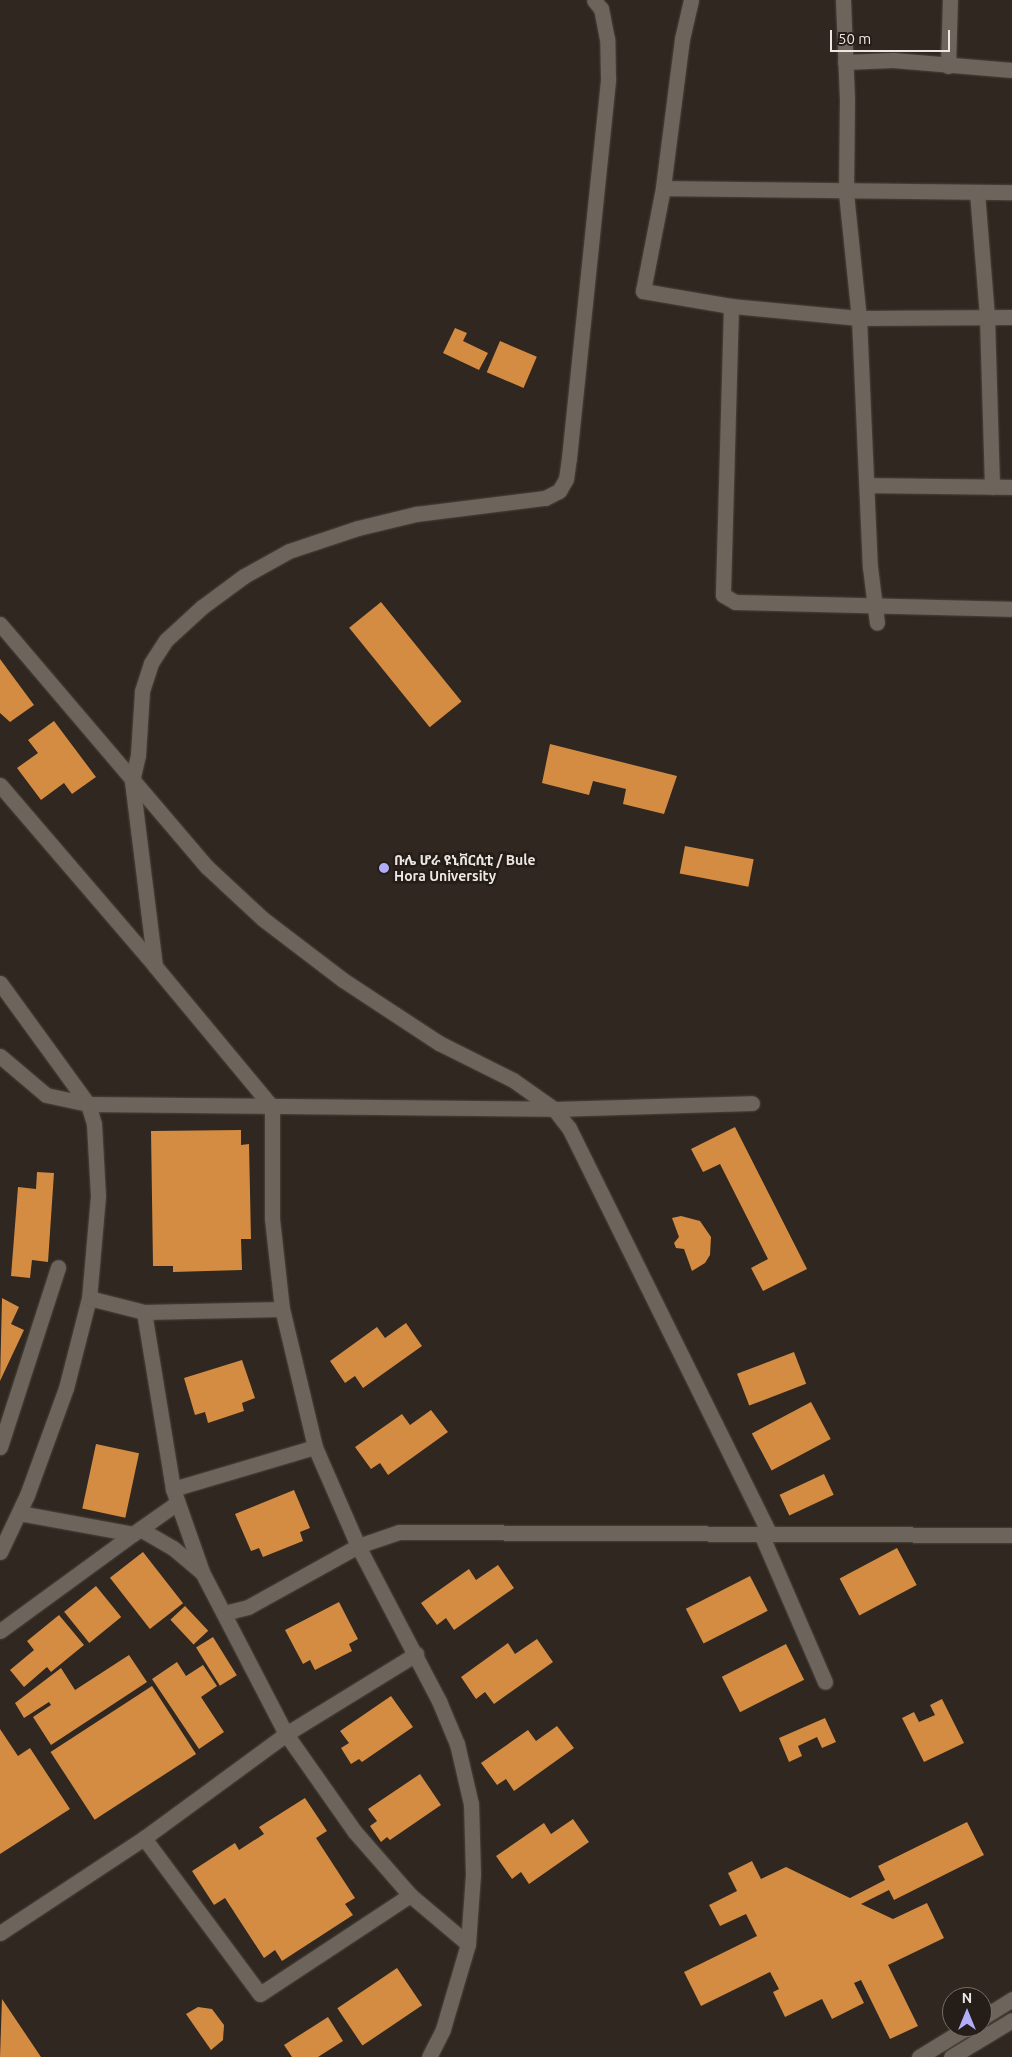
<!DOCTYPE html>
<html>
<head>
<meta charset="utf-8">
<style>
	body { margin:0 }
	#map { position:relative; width:1012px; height:2057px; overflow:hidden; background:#2f2720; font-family:Ubuntu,"Noto Sans Ethiopic",sans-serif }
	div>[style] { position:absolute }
	.building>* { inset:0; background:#d48b42; transform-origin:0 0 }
	.roads { filter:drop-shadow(0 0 1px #4a443d) drop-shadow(0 0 1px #4a443d) }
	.minor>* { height:15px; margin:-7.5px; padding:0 7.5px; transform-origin:7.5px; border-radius:7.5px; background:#6d645c }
	.dots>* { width:14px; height:14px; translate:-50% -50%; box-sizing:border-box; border:2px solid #251d17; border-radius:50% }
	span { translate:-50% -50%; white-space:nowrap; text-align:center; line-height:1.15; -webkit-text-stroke:5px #251d17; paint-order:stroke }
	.poi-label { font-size:14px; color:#ece7e2; font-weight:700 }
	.left { translate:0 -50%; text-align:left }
	.north { position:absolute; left:942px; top:1987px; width:50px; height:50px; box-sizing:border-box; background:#251d17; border:1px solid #756e68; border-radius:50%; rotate:0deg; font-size:14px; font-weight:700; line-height:20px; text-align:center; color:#ece7e2 }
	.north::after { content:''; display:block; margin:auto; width:18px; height:22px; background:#b2adf9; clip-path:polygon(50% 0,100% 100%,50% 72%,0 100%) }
	.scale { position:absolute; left:830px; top:30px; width:120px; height:22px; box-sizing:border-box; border:2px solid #ece7e2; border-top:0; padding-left:6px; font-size:15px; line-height:18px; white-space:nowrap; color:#ece7e2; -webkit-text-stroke:4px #251d17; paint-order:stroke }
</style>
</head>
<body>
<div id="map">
	<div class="building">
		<div style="clip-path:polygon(455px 328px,467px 333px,463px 341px,488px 353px,479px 370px,443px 353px)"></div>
		<div style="left:500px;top:341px;width:40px;height:34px;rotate:23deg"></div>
		<div style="left:381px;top:602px;width:128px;height:41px;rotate:51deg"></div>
		<div style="clip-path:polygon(0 659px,34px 705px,10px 722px,0 713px)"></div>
		<div style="clip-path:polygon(54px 721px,96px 777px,72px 794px,64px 783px,41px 800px,17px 768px,38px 753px,28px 740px)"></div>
		<div style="clip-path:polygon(550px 744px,677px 776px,664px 814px,623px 804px,626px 789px,593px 781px,589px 795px,542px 783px)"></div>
		<div style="left:685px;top:846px;width:70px;height:28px;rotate:11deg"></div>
		<div style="clip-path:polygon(735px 1127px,807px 1269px,763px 1291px,751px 1268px,768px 1259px,720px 1164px,703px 1172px,691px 1149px)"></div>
		<div style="clip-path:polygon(241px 1130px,241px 1145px,249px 1144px,251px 1239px,241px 1239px,242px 1270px,173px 1272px,173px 1266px,153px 1266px,151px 1131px)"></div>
		<div style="clip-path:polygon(37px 1172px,54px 1173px,48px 1262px,32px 1260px,30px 1278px,11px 1276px,18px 1187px,36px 1189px)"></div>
		<div style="clip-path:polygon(681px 1216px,700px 1221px,711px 1237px,710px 1255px,705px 1263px,692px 1271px,684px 1249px,676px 1248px,674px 1243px,679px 1237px,672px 1218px)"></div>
		<div style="clip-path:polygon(2px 1298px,19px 1307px,11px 1324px,24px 1330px,0 1381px)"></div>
		<div style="clip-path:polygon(406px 1323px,422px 1346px,363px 1388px,355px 1376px,345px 1383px,330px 1361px,377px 1327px,385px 1338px)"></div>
		<div style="left:794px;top:1352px;width:34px;height:61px;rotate:69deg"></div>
		<div style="clip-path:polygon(242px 1360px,255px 1398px,242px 1403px,244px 1411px,208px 1423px,205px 1412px,195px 1415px,184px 1378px)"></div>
		<div style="left:811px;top:1402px;width:42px;height:67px;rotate:62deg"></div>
		<div style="clip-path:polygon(431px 1410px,448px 1432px,388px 1475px,380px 1463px,371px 1469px,355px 1447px,402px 1414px,410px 1425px)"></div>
		<div style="left:96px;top:1444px;width:44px;height:66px;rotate:12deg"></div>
		<div style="left:824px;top:1474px;width:23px;height:49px;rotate:65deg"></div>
		<div style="clip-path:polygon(294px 1490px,310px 1528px,300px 1532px,303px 1541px,263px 1557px,259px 1548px,251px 1551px,235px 1514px)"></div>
		<div style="left:897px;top:1548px;width:42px;height:65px;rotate:62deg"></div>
		<div style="left:143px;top:1552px;width:65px;height:42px;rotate:52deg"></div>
		<div style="clip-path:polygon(498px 1565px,514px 1588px,454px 1630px,446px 1618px,437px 1625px,421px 1603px,469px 1569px,476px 1580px)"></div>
		<div style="left:750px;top:1576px;width:39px;height:72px;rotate:63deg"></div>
		<div style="left:96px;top:1586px;width:40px;height:41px;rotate:51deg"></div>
		<div style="clip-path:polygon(339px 1602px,358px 1639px,349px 1644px,352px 1651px,315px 1670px,310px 1660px,303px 1664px,285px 1630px)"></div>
		<div style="left:185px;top:1606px;width:34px;height:20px;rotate:47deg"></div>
		<div style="clip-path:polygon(59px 1615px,84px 1645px,51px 1672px,47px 1667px,24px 1687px,10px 1670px,34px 1650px,27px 1641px)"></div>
		<div style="left:213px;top:1637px;width:45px;height:20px;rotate:58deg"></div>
		<div style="clip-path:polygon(537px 1639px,553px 1662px,494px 1704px,485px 1692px,476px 1699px,461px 1677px,508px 1643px,515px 1654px)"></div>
		<div style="left:786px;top:1644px;width:40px;height:72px;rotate:63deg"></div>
		<div style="clip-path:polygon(129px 1655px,147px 1682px,51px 1745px,33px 1717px,51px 1705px,49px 1702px,24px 1718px,15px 1703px,61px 1668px,75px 1690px)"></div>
		<div style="clip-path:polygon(177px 1662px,186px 1676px,203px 1665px,217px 1686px,201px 1697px,224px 1732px,199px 1749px,152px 1679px)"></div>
		<div style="left:152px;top:1686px;width:81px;height:121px;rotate:57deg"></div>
		<div style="clip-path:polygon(391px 1696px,413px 1727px,362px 1762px,359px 1759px,351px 1764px,341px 1748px,349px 1743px,340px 1731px)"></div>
		<div style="clip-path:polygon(942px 1699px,964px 1743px,924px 1762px,902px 1718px,914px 1712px,919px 1722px,935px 1715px,930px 1705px)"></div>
		<div style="clip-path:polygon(825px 1718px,836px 1742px,822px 1748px,817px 1737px,798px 1746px,802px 1756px,789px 1762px,779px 1738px)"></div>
		<div style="clip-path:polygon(557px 1726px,574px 1748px,514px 1791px,506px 1779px,497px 1785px,481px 1763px,528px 1730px,536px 1741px)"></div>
		<div style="clip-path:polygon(0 1729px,18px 1756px,30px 1748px,70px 1809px,0 1854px)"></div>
		<div style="clip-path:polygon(420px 1774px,441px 1805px,390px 1840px,387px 1837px,381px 1842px,370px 1826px,377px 1821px,368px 1809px)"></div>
		<div style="clip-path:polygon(305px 1798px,327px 1831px,316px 1838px,355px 1898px,345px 1904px,353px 1915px,282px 1961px,275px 1950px,264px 1958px,225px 1898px,214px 1905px,192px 1871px,235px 1843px,239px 1850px,264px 1834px,259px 1827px)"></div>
		<div style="clip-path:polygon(573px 1819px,589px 1842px,529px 1884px,521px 1872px,512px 1879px,496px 1856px,544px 1823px,551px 1834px)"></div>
		<div style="clip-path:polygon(967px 1822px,984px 1855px,894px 1900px,889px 1890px,861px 1904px,893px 1919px,927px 1903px,944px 1938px,888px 1965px,918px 2026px,890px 2039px,861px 1980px,854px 1983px,864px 2003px,832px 2019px,822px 1999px,785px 2017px,773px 1992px,779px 1989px,770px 1972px,701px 2006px,684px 1972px,757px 1936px,746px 1914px,720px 1926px,709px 1905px,737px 1891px,728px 1873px,752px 1861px,761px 1879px,786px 1867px,850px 1898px,885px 1880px,878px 1866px)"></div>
		<div style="left:397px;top:1968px;width:45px;height:72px;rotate:56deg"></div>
		<div style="clip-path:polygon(2px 1999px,41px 2057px,0 2057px)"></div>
		<div style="clip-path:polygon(198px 2007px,212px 2009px,224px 2025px,223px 2040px,211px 2050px,186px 2014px)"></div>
		<div style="clip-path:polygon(328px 2017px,343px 2041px,318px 2057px,292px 2057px,284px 2045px)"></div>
	</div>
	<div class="roads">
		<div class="minor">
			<div style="left:691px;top:0;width:40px;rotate:103deg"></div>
			<div style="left:682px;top:39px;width:150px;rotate:97.3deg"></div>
			<div style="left:663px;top:188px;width:105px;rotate:101deg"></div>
			<div style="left:643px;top:291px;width:89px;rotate:9.7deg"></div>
			<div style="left:843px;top:0;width:98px;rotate:87.7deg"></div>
			<div style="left:847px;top:98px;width:95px;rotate:90.6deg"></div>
			<div style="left:846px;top:193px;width:126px;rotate:84.1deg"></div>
			<div style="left:859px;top:318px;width:249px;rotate:87.5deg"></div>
			<div style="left:870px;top:567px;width:56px;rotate:82.9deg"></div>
			<div style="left:845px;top:62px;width:48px;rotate:-2.4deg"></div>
			<div style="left:893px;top:60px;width:119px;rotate:4.8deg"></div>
			<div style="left:948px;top:66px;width:66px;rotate:-88.3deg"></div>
			<div style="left:663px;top:188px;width:349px;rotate:0.7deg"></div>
			<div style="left:977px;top:192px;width:125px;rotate:85.4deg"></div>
			<div style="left:987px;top:317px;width:170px;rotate:88.3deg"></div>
			<div style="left:1012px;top:317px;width:153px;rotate:179.6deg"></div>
			<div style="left:859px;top:318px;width:129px;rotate:-174.6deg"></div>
			<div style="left:731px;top:306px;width:289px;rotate:91.6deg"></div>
			<div style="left:723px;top:595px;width:14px;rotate:30deg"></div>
			<div style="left:735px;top:602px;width:277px;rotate:1.4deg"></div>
			<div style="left:867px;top:485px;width:145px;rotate:0.8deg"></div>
			<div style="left:0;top:624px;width:319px;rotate:49.6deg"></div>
			<div style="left:207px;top:867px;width:76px;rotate:42.9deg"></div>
			<div style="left:263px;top:919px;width:101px;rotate:37.3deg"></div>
			<div style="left:343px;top:980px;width:115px;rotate:33.3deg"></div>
			<div style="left:439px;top:1043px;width:83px;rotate:26.6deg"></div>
			<div style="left:513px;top:1080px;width:50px;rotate:35.3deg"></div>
			<div style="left:554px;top:1109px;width:24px;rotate:52deg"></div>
			<div style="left:569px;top:1128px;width:453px;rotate:63.7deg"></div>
			<div style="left:0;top:785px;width:238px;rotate:49.4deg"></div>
			<div style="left:0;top:983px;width:150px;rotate:54deg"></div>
			<div style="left:88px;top:1104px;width:466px;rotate:0.6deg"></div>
			<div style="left:554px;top:1109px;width:198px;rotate:-1.7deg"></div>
			<div style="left:0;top:1056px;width:60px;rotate:40.3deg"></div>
			<div style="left:46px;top:1095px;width:43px;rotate:12.1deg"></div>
			<div style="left:88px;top:1104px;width:21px;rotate:73deg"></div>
			<div style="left:94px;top:1124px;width:72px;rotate:86.8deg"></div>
			<div style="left:98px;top:1196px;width:102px;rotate:95deg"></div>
			<div style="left:89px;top:1298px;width:93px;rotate:104.3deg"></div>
			<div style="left:66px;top:1388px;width:114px;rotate:110deg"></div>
			<div style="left:27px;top:1495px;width:63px;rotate:115.3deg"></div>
			<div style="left:89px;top:1298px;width:57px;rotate:14.3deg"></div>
			<div style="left:144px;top:1312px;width:138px;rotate:-1.2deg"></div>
			<div style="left:144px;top:1312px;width:179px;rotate:80.7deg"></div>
			<div style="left:173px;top:1489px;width:88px;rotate:70.7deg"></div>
			<div style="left:202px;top:1572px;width:182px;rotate:62.6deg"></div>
			<div style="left:286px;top:1734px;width:120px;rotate:54.9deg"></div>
			<div style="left:355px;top:1832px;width:84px;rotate:48.9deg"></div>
			<div style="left:410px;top:1895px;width:76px;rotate:40.2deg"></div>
			<div style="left:0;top:1447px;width:189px;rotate:-72.1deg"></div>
			<div style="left:173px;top:1489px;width:148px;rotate:-16.5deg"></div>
			<div style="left:19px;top:1513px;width:116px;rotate:10.4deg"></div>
			<div style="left:133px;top:1534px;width:54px;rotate:-35.2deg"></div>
			<div style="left:140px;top:1529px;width:38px;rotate:30deg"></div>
			<div style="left:173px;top:1548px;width:38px;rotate:40deg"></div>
			<div style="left:761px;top:1534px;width:161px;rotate:66.6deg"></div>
			<div style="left:224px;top:1613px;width:25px;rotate:-14deg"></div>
			<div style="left:248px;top:1607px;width:126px;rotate:-29deg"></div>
			<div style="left:358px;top:1546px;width:43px;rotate:-18.9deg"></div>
			<div style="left:399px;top:1532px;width:613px;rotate:0.28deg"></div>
			<div style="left:0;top:1631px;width:165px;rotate:-36.1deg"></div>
			<div style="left:144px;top:1838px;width:194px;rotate:53.4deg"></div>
			<div style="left:260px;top:1994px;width:180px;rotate:-33.4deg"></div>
			<div style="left:0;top:1933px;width:173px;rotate:-33.4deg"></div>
			<div style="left:144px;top:1838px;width:176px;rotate:-36.2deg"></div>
			<div style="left:286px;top:1734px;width:153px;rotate:-31.6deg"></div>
			<div style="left:982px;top:2018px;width:36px;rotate:-32deg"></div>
			<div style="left:429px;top:2057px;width:31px;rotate:-63deg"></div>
			<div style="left:443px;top:2029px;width:89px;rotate:-73.6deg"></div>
			<div style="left:468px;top:1944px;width:70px;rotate:-85.9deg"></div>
			<div style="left:473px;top:1874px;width:70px;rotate:-91.6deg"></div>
			<div style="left:471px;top:1804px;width:62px;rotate:-103.1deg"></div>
			<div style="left:457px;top:1744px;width:47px;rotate:-112.7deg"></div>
			<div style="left:439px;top:1701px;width:175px;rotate:-117.6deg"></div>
			<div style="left:358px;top:1546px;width:108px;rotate:-113.5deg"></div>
			<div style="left:315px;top:1447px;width:142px;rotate:-103.4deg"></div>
			<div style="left:282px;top:1309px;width:92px;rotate:-96.3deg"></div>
			<div style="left:272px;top:1218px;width:111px;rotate:-90deg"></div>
			<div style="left:272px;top:1107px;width:183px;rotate:-129.7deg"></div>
			<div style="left:155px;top:966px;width:186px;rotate:-97.1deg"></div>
			<div style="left:132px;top:781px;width:27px;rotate:-77deg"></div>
			<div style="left:138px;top:755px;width:64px;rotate:-86.4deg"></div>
			<div style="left:142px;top:691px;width:29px;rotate:-72deg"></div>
			<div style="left:151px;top:663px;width:27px;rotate:-57deg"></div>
			<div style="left:166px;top:640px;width:49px;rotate:-42.5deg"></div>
			<div style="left:202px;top:607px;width:52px;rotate:-36.4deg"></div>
			<div style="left:244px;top:576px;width:51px;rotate:-29.1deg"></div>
			<div style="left:289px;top:551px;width:73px;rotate:-18.4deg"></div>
			<div style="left:358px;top:528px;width:60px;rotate:-13.6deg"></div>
			<div style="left:416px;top:514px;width:130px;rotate:-7.1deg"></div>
			<div style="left:545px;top:498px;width:16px;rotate:-27deg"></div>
			<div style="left:559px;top:491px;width:14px;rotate:-60deg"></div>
			<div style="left:566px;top:479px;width:21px;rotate:-82deg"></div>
			<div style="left:569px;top:458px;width:382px;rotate:-84.1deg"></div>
			<div style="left:608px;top:78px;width:39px;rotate:-91deg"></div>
			<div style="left:607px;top:39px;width:31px;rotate:-101deg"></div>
			<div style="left:601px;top:9px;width:11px;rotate:-128deg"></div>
			<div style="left:919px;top:2057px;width:57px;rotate:-31.5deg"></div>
			<div style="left:951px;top:2057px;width:71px;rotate:-31.2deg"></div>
		</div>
	</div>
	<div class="dots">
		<div style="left:384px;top:868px;background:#b2adf9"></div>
	</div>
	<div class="poi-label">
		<span class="left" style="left:394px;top:868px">ቡሌ ሆራ ዩኒቨርሲቲ / Bule<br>Hora University</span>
	</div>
	<div class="north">N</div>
	<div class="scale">50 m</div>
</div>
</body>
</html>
